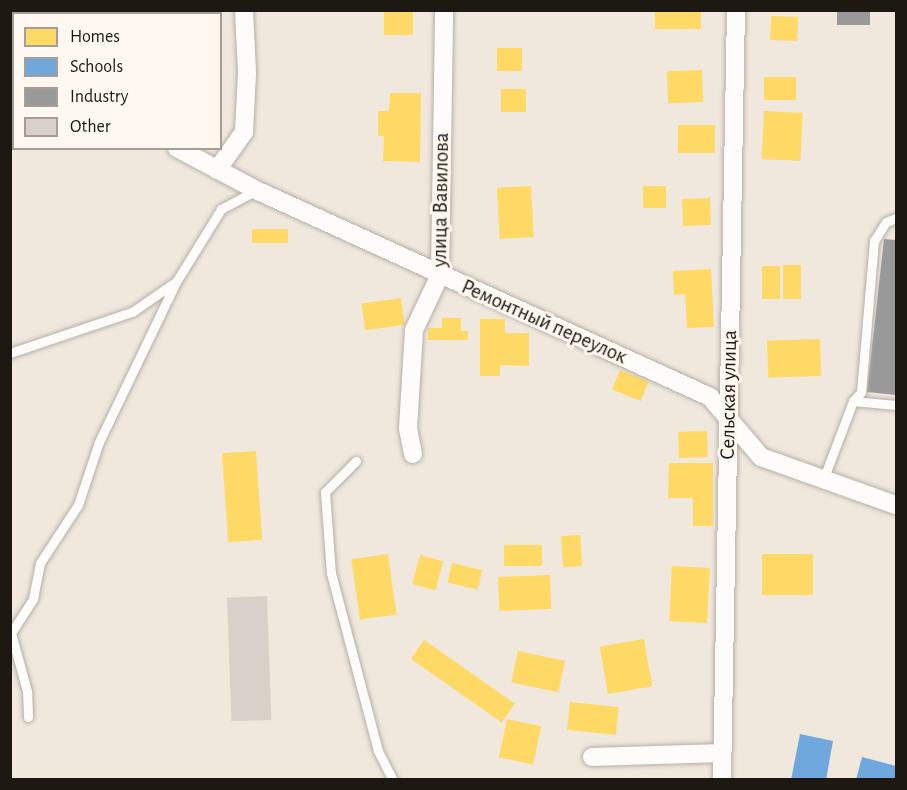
<!DOCTYPE html>
<html>
<head>
<meta charset="utf-8">
<style>
	body { margin:0 }
	#map { position:relative; width:907px; height:790px; overflow:hidden; background:#f0e8dd; font-family:"Alegreya Sans",sans-serif }
	div>[style] { position:absolute }
	.homes>* { inset:0; background:#ffd966; transform-origin:0 0 }
	.schools>* { inset:0; background:#6fa8dc }
	.industry>* { inset:0; background:#999; transform-origin:0 0 }
	.building>* { inset:0; background:#d8d1c9; transform-origin:0 0 }
	.roads { filter:drop-shadow(0 0 2px #b6afa7) drop-shadow(0 0 2px #b6afa7) }
	.lane>* { height:9px; margin:-4.5px; padding:0 4.5px; transform-origin:4.5px; border-radius:4.5px; background:#fdfcfa }
	.street>* { height:18px; margin:-9px; padding:0 9px; transform-origin:9px; border-radius:9px; background:#fdfcfa }
	span { translate:-50% -50%; white-space:nowrap; text-align:center; line-height:1.15; -webkit-text-stroke:6px #fef8f0; paint-order:stroke }
	.street-label { font-size:21px; color:#1d1811 }
	.frame { position:absolute; inset:0; border:12px solid #1d1811; pointer-events:none }
	.legend { position:absolute; left:12px; top:12px; width:210px; height:138px; box-sizing:border-box; background:#fef8f0; border:2px solid #a49e97; margin:0; padding:8px 10px; list-style:none; font-size:18px; color:#1d1811 }
	.legend li { display:flex; align-items:center; gap:12px; height:30px }
	.legend b { width:30px; border:2px solid #a49e97 }
</style>
</head>
<body>
<div id="map">
	<div class="homes">
		<div style="left:413px;top:10px;width:25px;height:29px;rotate:90deg"></div>
		<div style="left:655px;top:10px;width:46px;height:19px"></div>
		<div style="left:771px;top:16px;width:27px;height:24px;rotate:2deg"></div>
		<div style="left:522px;top:48px;width:23px;height:25px;rotate:90deg"></div>
		<div style="left:702px;top:70px;width:32px;height:35px;rotate:88deg"></div>
		<div style="left:796px;top:77px;width:23px;height:32px;rotate:90deg"></div>
		<div style="left:526px;top:89px;width:23px;height:25px;rotate:90deg"></div>
		<div style="clip-path:polygon(390px 93px,421px 93px,420px 162px,383px 161px,384px 136px,378px 136px,378px 111px,389px 111px)"></div>
		<div style="left:764px;top:111px;width:39px;height:48px;rotate:3deg"></div>
		<div style="left:715px;top:125px;width:28px;height:37px;rotate:90deg"></div>
		<div style="left:531px;top:186px;width:51px;height:34px;rotate:87deg"></div>
		<div style="left:666px;top:186px;width:22px;height:23px;rotate:90deg"></div>
		<div style="left:710px;top:198px;width:27px;height:28px;rotate:88deg"></div>
		<div style="left:252px;top:229px;width:36px;height:14px"></div>
		<div style="left:783px;top:265px;width:18px;height:34px"></div>
		<div style="left:762px;top:266px;width:18px;height:33px"></div>
		<div style="clip-path:polygon(711px 269px,714px 327px,687px 328px,685px 294px,674px 295px,673px 271px)"></div>
		<div style="left:401px;top:298px;width:27px;height:40px;rotate:82deg"></div>
		<div style="clip-path:polygon(442px 318px,461px 318px,461px 331px,468px 331px,468px 340px,428px 340px,428px 328px,442px 328px)"></div>
		<div style="clip-path:polygon(480px 319px,505px 319px,505px 333px,529px 333px,529px 366px,500px 365px,500px 376px,480px 376px)"></div>
		<div style="left:820px;top:339px;width:37px;height:53px;rotate:88deg"></div>
		<div style="left:620px;top:370px;width:31px;height:21px;rotate:22deg"></div>
		<div style="left:707px;top:431px;width:26px;height:29px;rotate:88deg"></div>
		<div style="left:256px;top:451px;width:89px;height:34px;rotate:86deg"></div>
		<div style="clip-path:polygon(669px 463px,713px 463px,713px 526px,693px 526px,693px 498px,668px 498px)"></div>
		<div style="left:580px;top:535px;width:31px;height:19px;rotate:86deg"></div>
		<div style="left:504px;top:545px;width:38px;height:21px"></div>
		<div style="left:388px;top:554px;width:61px;height:37px;rotate:82deg"></div>
		<div style="left:762px;top:554px;width:51px;height:41px"></div>
		<div style="left:420px;top:555px;width:24px;height:30px;rotate:15deg"></div>
		<div style="left:452px;top:563px;width:31px;height:20px;rotate:13deg"></div>
		<div style="left:672px;top:566px;width:38px;height:55px;rotate:3deg"></div>
		<div style="left:550px;top:575px;width:34px;height:52px;rotate:88deg"></div>
		<div style="left:644px;top:639px;width:48px;height:45px;rotate:80deg"></div>
		<div style="left:424px;top:640px;width:111px;height:23px;rotate:35deg"></div>
		<div style="left:518px;top:651px;width:48px;height:32px;rotate:12deg"></div>
		<div style="left:570px;top:702px;width:49px;height:28px;rotate:6deg"></div>
		<div style="left:507px;top:719px;width:35px;height:39px;rotate:12deg"></div>
	</div>
	<div class="schools">
		<div style="clip-path:polygon(800px 734px,833px 741px,826px 780px,791px 780px)"></div>
		<div style="clip-path:polygon(862px 757px,896px 766px,896px 780px,856px 780px)"></div>
	</div>
	<div class="industry">
		<div style="left:837px;top:10px;width:33px;height:15px"></div>
		<div style="clip-path:polygon(884px 239px,896px 240px,896px 395px,867px 392px)"></div>
	</div>
	<div class="building">
		<div style="left:267px;top:596px;width:124px;height:40px;rotate:88deg"></div>
	</div>
	<div class="roads">
		<div class="lane">
			<div style="left:10px;top:32px;width:15px;rotate:74deg"></div>
			<div style="left:10px;top:353px;width:129px;rotate:-18.6deg"></div>
			<div style="left:132px;top:312px;width:51px;rotate:-34.6deg"></div>
			<div style="left:853px;top:401px;width:43px;rotate:5.3deg"></div>
			<div style="left:356px;top:461px;width:44px;rotate:135deg"></div>
			<div style="left:325px;top:492px;width:81px;rotate:85.8deg"></div>
			<div style="left:331px;top:573px;width:184px;rotate:75.2deg"></div>
			<div style="left:378px;top:751px;width:33px;rotate:63deg"></div>
			<div style="left:823px;top:480px;width:85px;rotate:-69.2deg"></div>
			<div style="left:853px;top:401px;width:12px;rotate:-48deg"></div>
			<div style="left:861px;top:392px;width:152px;rotate:-85.1deg"></div>
			<div style="left:874px;top:241px;width:22px;rotate:-58deg"></div>
			<div style="left:886px;top:222px;width:11px;rotate:-22deg"></div>
			<div style="left:28px;top:717px;width:26px;rotate:-92deg"></div>
			<div style="left:27px;top:691px;width:60px;rotate:-105.4deg"></div>
			<div style="left:11px;top:633px;width:40px;rotate:-57.1deg"></div>
			<div style="left:33px;top:599px;width:37px;rotate:-79deg"></div>
			<div style="left:40px;top:563px;width:69px;rotate:-56.8deg"></div>
			<div style="left:78px;top:505px;width:66px;rotate:-71.6deg"></div>
			<div style="left:99px;top:442px;width:178px;rotate:-64.3deg"></div>
			<div style="left:176px;top:282px;width:86px;rotate:-58.3deg"></div>
			<div style="left:221px;top:209px;width:40px;rotate:-28deg"></div>
		</div>
		<div class="street">
			<div style="left:10px;top:55px;width:4px;rotate:27deg"></div>
			<div style="left:177px;top:148px;width:89px;rotate:28deg"></div>
			<div style="left:256px;top:190px;width:499px;rotate:24.5deg"></div>
			<div style="left:710px;top:397px;width:79px;rotate:49.6deg"></div>
			<div style="left:761px;top:457px;width:143px;rotate:19.6deg"></div>
			<div style="left:217px;top:170px;width:47px;rotate:-54.6deg"></div>
			<div style="left:244px;top:132px;width:60px;rotate:-87.1deg"></div>
			<div style="left:247px;top:72px;width:62px;rotate:-92.8deg"></div>
			<div style="left:413px;top:454px;width:26px;rotate:-101deg"></div>
			<div style="left:408px;top:428px;width:98px;rotate:-86.5deg"></div>
			<div style="left:414px;top:330px;width:61px;rotate:-64.7deg"></div>
			<div style="left:440px;top:275px;width:265px;rotate:-89.1deg"></div>
			<div style="left:592px;top:757px;width:130px;rotate:-1.8deg"></div>
			<div style="left:722px;top:780px;width:770px;rotate:-88.96deg"></div>
		</div>
	</div>
	<div class="street-label">
		<span style="left:441px;top:200px;rotate:-89deg">улица Вавилова</span>
		<span style="left:544px;top:322px;rotate:24deg">Ремонтный переулок</span>
		<span style="left:729px;top:395px;rotate:-89deg">Сельская улица</span>
	</div>
	<div class="frame"></div>
	<ul class="legend">
	<li><b style="height:16px;background:#ffd966"></b>Homes</li>
	<li><b style="height:16px;background:#6fa8dc"></b>Schools</li>
	<li><b style="height:16px;background:#999"></b>Industry</li>
	<li><b style="height:16px;background:#d8d1c9"></b>Other</li>
	</ul>
</div>
</body>
</html>
